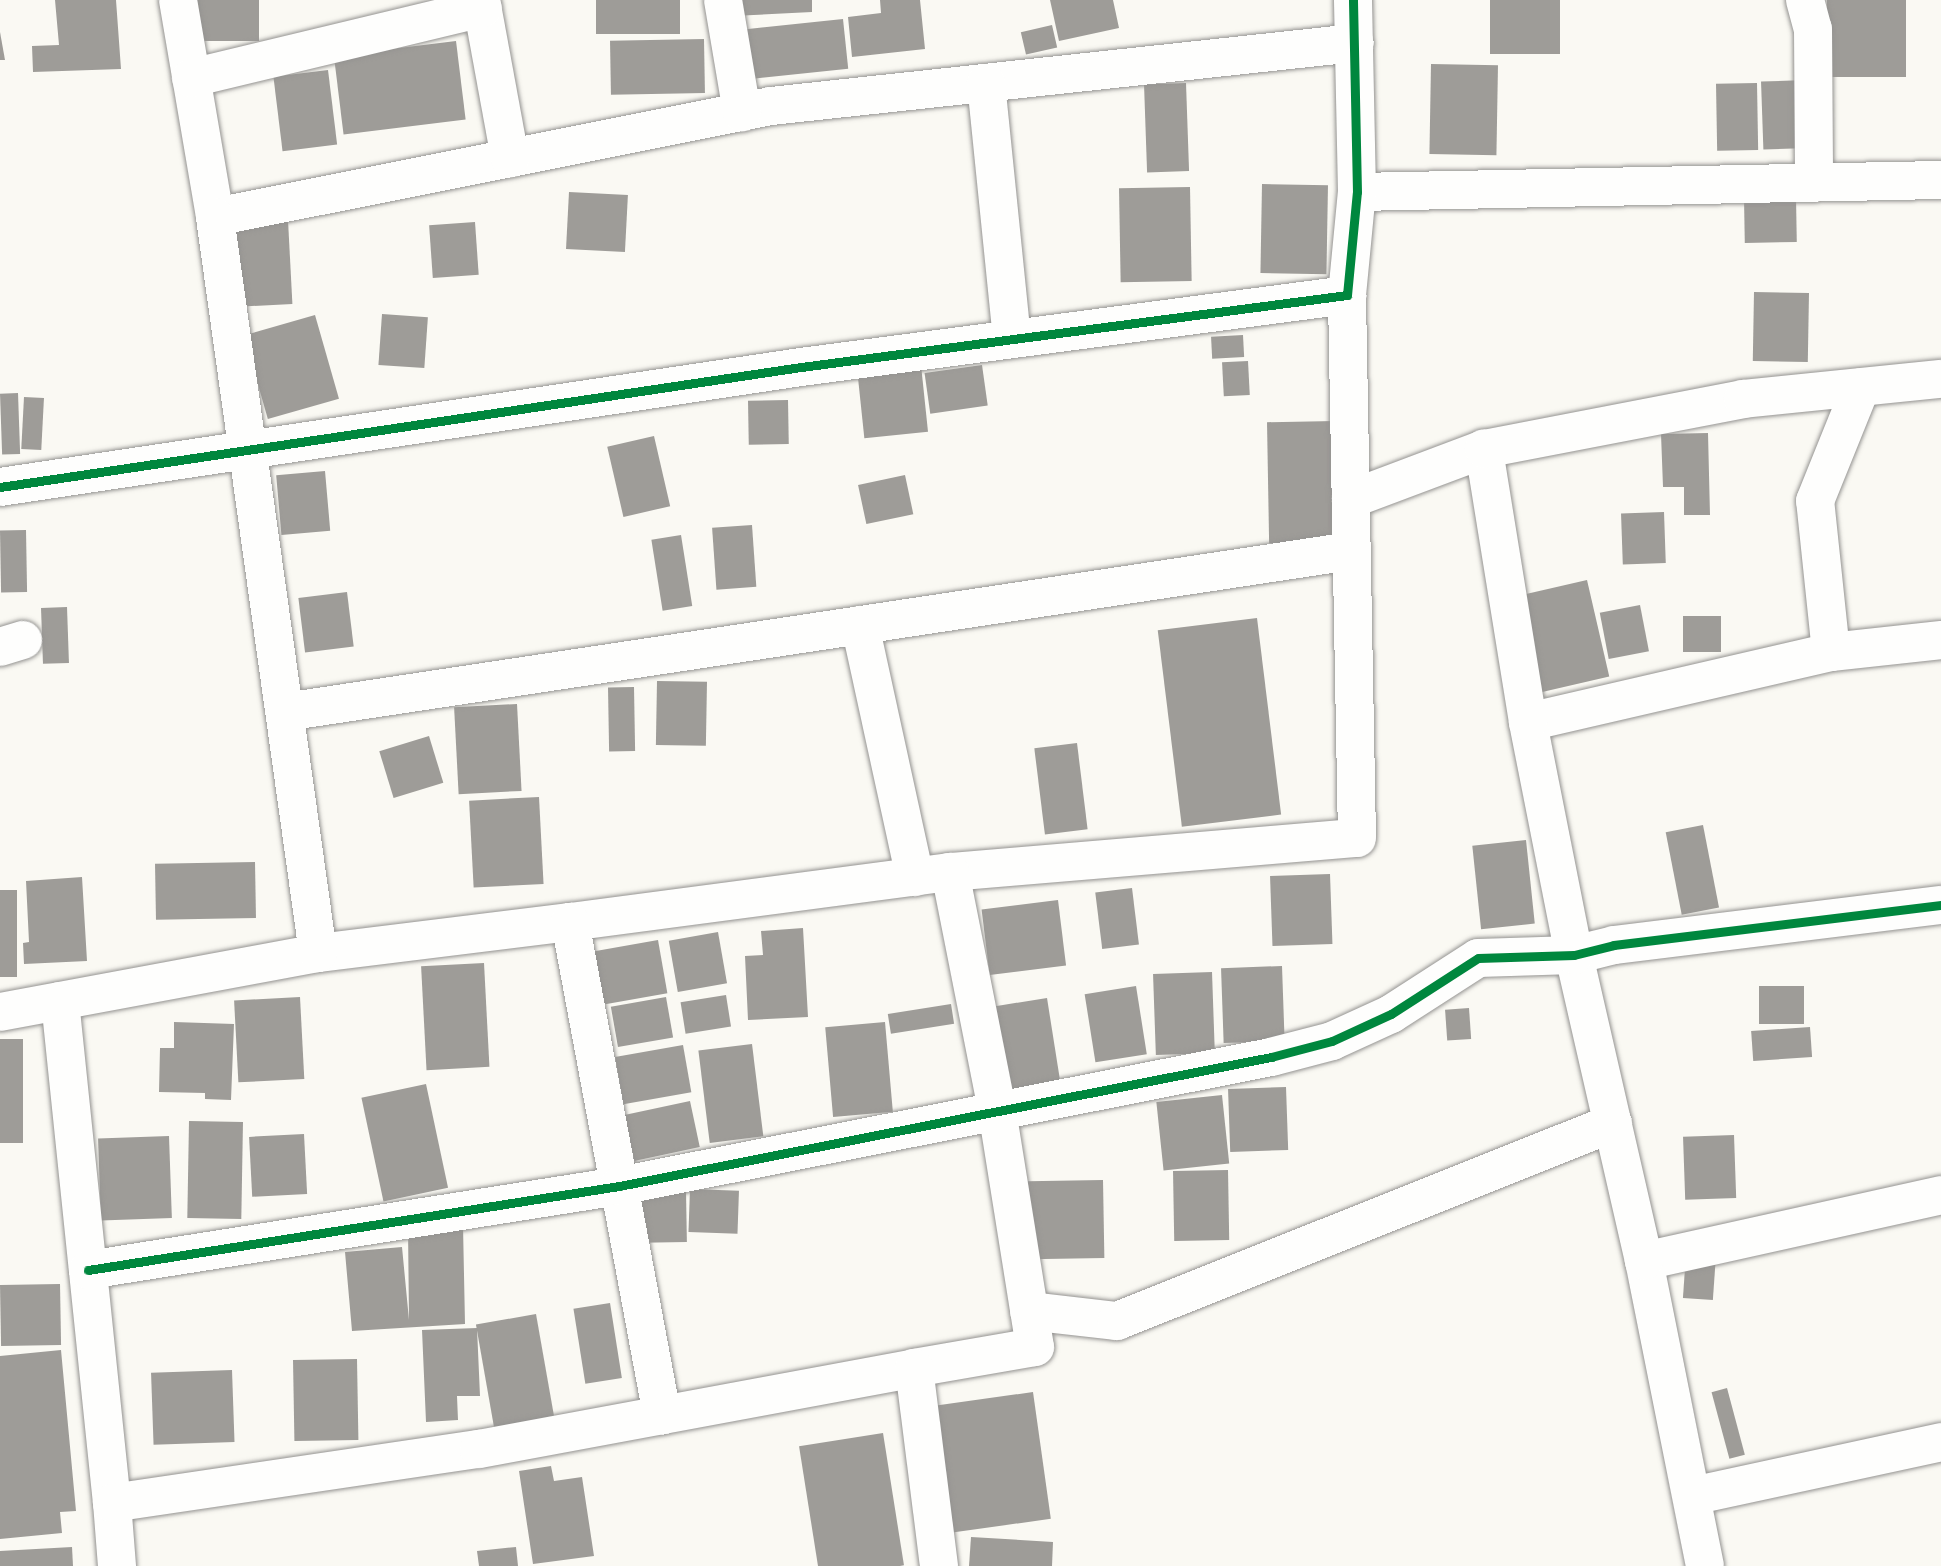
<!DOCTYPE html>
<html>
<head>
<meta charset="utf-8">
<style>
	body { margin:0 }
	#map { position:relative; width:1941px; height:1566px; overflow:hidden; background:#faf9f3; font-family:"Roboto Serif",serif }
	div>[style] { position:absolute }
	.building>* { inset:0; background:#9e9c98; transform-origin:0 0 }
	.roads { filter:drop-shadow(0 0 2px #949391) drop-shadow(0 0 2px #949391) }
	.street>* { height:38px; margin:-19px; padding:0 19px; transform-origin:19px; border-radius:19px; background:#fefefd }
	.cycleway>* { height:9px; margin:-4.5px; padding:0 4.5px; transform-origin:4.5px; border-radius:4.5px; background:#00873e }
	span { translate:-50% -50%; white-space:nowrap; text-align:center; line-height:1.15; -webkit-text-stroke:7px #fff; paint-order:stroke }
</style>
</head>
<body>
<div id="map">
	<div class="building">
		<div style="clip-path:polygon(55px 0,116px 0,121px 69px,33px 72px,32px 46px,59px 45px)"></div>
		<div style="left:187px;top:0;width:72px;height:41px"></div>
		<div style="left:596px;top:0;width:84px;height:34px"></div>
		<div style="clip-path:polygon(732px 0,812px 0,812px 12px,733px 16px)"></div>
		<div style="clip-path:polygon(880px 0,920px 0,925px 49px,852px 57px,848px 17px,881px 13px)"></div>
		<div style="clip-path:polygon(1050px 0,1113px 0,1119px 28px,1059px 41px)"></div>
		<div style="left:1490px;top:0;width:70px;height:54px"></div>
		<div style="left:1827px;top:0;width:79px;height:77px"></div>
		<div style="left:843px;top:19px;width:50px;height:102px;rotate:84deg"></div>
		<div style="left:1052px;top:25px;width:23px;height:32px;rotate:77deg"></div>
		<div style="clip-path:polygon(0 32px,5px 60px,0 60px)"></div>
		<div style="left:704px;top:39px;width:54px;height:94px;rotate:89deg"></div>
		<div style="left:456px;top:41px;width:79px;height:123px;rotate:83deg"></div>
		<div style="left:1431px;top:64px;width:67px;height:90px;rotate:1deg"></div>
		<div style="left:328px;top:70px;width:75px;height:55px;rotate:83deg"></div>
		<div style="left:1806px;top:80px;width:68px;height:45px;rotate:88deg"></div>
		<div style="left:1186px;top:83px;width:88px;height:42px;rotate:88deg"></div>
		<div style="left:1757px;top:83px;width:67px;height:41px;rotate:89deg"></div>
		<div style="left:1262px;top:184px;width:66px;height:89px;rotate:1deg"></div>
		<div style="left:1190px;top:187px;width:94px;height:71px;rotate:89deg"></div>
		<div style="left:569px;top:192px;width:59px;height:57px;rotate:3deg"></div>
		<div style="left:1796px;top:197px;width:45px;height:52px;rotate:89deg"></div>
		<div style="left:288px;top:220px;width:84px;height:54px;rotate:87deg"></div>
		<div style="left:475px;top:222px;width:53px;height:46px;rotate:86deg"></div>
		<div style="left:1754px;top:292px;width:55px;height:69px;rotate:1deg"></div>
		<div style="left:382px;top:314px;width:46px;height:51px;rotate:4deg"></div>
		<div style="left:315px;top:315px;width:87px;height:74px;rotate:74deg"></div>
		<div style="left:1243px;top:335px;width:22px;height:32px;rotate:87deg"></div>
		<div style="left:1248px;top:361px;width:34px;height:26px;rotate:87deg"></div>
		<div style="left:921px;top:365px;width:67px;height:64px;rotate:84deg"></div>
		<div style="left:982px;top:365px;width:41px;height:58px;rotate:82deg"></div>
		<div style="left:18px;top:393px;width:61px;height:18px;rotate:88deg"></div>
		<div style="left:24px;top:397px;width:20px;height:52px;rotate:3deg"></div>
		<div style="left:788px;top:400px;width:44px;height:40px;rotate:89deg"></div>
		<div style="left:1335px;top:421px;width:121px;height:68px;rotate:89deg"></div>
		<div style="clip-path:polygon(1708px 433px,1710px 515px,1684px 515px,1684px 487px,1663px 487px,1661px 434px)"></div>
		<div style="left:654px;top:436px;width:72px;height:48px;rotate:77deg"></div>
		<div style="left:325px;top:471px;width:60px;height:49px;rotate:85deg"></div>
		<div style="left:905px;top:475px;width:40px;height:48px;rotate:78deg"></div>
		<div style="left:1664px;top:512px;width:51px;height:43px;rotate:88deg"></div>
		<div style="left:752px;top:525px;width:62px;height:40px;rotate:86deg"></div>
		<div style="left:26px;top:530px;width:62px;height:26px;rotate:89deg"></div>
		<div style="left:681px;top:535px;width:72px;height:30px;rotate:81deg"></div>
		<div style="left:1587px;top:580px;width:99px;height:71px;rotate:77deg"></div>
		<div style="left:347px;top:592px;width:55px;height:49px;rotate:83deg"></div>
		<div style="left:1640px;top:605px;width:47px;height:41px;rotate:79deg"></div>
		<div style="left:67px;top:607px;width:56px;height:26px;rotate:88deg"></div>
		<div style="left:1721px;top:616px;width:36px;height:38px;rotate:90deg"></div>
		<div style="left:1257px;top:618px;width:198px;height:100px;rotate:83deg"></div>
		<div style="left:657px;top:681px;width:50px;height:64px;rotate:1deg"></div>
		<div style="left:634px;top:687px;width:64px;height:26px;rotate:89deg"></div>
		<div style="left:517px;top:704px;width:87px;height:63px;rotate:87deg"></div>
		<div style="left:429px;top:736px;width:49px;height:52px;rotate:73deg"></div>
		<div style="left:1077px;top:743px;width:87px;height:43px;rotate:83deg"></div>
		<div style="left:539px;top:797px;width:87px;height:70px;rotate:87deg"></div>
		<div style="left:1703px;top:825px;width:84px;height:38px;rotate:79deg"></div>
		<div style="left:1526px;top:840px;width:84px;height:54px;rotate:84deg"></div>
		<div style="left:255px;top:862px;width:56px;height:100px;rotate:89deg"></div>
		<div style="left:1330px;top:874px;width:70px;height:60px;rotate:88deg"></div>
		<div style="clip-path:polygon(82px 877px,87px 961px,24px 964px,23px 943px,29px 942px,26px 881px)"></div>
		<div style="left:1132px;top:888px;width:57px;height:37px;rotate:83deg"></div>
		<div style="left:0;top:890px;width:17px;height:87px"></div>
		<div style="left:1058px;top:900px;width:66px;height:77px;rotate:83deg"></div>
		<div style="clip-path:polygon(803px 928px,808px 1017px,748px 1020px,745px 956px,763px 955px,761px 931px)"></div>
		<div style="left:718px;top:932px;width:52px;height:50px;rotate:80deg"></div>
		<div style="left:658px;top:940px;width:54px;height:66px;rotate:80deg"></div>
		<div style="left:484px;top:963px;width:104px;height:63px;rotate:87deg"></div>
		<div style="left:1282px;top:966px;width:75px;height:61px;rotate:88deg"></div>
		<div style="left:1212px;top:972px;width:81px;height:59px;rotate:88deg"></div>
		<div style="left:1136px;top:986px;width:69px;height:52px;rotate:81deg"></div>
		<div style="left:1759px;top:986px;width:45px;height:38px"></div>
		<div style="left:726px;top:995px;width:32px;height:46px;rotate:81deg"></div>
		<div style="left:300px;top:997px;width:82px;height:66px;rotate:87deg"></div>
		<div style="left:666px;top:997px;width:41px;height:56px;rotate:80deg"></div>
		<div style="left:1047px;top:998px;width:87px;height:60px;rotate:81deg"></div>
		<div style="left:951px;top:1004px;width:20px;height:64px;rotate:81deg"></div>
		<div style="left:1469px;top:1008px;width:31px;height:24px;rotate:86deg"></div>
		<div style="clip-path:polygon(174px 1022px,234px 1024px,231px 1100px,205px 1099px,205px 1093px,159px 1092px,160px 1048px,174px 1048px)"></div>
		<div style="left:885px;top:1022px;width:90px;height:60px;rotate:85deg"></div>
		<div style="left:1810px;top:1027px;width:30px;height:59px;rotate:86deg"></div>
		<div style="left:0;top:1039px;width:23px;height:104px"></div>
		<div style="left:752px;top:1044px;width:93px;height:54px;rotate:83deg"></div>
		<div style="left:683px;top:1045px;width:48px;height:69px;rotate:80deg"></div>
		<div style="left:426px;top:1084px;width:106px;height:66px;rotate:78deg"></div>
		<div style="left:1286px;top:1087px;width:63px;height:58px;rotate:88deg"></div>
		<div style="left:1222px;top:1095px;width:69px;height:66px;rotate:84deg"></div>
		<div style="left:690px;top:1101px;width:47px;height:67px;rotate:78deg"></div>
		<div style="left:189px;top:1121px;width:54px;height:97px;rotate:1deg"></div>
		<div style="left:304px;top:1134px;width:60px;height:55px;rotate:87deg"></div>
		<div style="left:1734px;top:1135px;width:63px;height:51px;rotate:88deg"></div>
		<div style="left:169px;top:1136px;width:82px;height:71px;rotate:88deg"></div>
		<div style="left:1228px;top:1170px;width:70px;height:55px;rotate:89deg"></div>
		<div style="left:1103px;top:1180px;width:78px;height:75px;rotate:89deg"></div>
		<div style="left:690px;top:1189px;width:49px;height:43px;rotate:2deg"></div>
		<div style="left:686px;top:1191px;width:51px;height:45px;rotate:89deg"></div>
		<div style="clip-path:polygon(463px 1225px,465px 1324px,352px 1331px,345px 1252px,402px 1247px,409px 1320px,408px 1227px)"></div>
		<div style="left:1686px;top:1254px;width:30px;height:44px;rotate:4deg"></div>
		<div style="left:60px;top:1284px;width:61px;height:60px;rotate:89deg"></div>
		<div style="left:610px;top:1303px;width:76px;height:37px;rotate:81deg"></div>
		<div style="left:536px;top:1314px;width:107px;height:61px;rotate:80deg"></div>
		<div style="clip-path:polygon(477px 1328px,480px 1396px,457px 1396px,458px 1420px,426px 1422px,422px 1330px)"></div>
		<div style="clip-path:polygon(61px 1350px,76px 1511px,60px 1512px,62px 1533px,0 1539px,0 1356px)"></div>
		<div style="left:357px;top:1359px;width:81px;height:64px;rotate:89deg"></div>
		<div style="left:232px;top:1370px;width:72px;height:81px;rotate:88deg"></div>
		<div style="left:1727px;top:1388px;width:69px;height:16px;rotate:75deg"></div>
		<div style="left:1033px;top:1392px;width:128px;height:103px;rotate:82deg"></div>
		<div style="left:883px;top:1433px;width:134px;height:85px;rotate:81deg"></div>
		<div style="clip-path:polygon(551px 1466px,554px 1481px,582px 1477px,594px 1556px,533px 1564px,519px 1471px)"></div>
		<div style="clip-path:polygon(971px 1537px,1053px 1542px,1052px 1566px,969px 1566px)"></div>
		<div style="clip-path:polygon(72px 1547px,73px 1566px,0 1566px,0 1551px)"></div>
		<div style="clip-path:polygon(516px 1547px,518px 1566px,479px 1566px,477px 1551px)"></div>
	</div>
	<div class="roads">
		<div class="street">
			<div style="left:178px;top:0;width:220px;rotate:80.3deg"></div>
			<div style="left:215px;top:217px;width:567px;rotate:-11.29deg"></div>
			<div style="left:771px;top:106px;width:587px;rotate:-6.16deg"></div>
			<div style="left:481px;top:0;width:161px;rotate:79.6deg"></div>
			<div style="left:723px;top:0;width:114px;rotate:80.4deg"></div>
			<div style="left:1805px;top:0;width:30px;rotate:75deg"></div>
			<div style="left:1813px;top:29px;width:154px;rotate:89.6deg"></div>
			<div style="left:191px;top:78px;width:300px;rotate:-13.5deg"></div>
			<div style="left:986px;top:83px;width:257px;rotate:84.2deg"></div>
			<div style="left:1357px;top:192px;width:584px;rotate:-1.18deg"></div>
			<div style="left:0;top:487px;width:810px;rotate:-8.52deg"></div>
			<div style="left:801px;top:367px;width:551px;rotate:-7.51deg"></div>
			<div style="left:1347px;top:295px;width:103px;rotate:-84.5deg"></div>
			<div style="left:1357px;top:192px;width:192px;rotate:-91.2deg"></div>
			<div style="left:1351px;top:499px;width:142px;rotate:-20.6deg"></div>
			<div style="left:860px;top:625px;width:258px;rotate:77.7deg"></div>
			<div style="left:0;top:647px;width:24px;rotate:-17deg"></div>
			<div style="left:1831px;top:652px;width:152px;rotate:-96deg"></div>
			<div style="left:1815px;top:501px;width:123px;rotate:-68deg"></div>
			<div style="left:285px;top:712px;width:1078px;rotate:-8.59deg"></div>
			<div style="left:1528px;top:722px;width:311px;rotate:-13deg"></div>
			<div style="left:1831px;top:652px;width:111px;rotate:-6.2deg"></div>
			<div style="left:950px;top:872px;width:408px;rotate:-4.8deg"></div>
			<div style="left:1357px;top:838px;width:543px;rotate:-91.06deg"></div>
			<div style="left:570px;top:922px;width:383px;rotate:-7.5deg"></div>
			<div style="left:950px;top:872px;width:243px;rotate:78.8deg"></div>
			<div style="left:997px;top:1110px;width:240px;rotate:80.9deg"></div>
			<div style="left:1035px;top:1347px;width:123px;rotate:170.2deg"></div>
			<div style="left:318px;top:953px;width:254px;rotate:-7deg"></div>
			<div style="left:570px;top:922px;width:502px;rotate:79.43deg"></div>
			<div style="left:60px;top:1001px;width:505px;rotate:84.09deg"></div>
			<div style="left:0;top:1012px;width:323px;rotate:-10.5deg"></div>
			<div style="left:318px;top:953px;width:743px;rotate:-97.97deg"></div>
			<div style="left:1644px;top:1261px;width:304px;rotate:-12.5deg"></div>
			<div style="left:88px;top:1270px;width:538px;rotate:-8.99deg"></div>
			<div style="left:619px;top:1186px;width:665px;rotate:-11.19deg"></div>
			<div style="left:1271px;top:1057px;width:63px;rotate:-14.7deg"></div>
			<div style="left:1332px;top:1041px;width:65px;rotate:-24.6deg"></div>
			<div style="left:1391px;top:1014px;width:103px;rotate:-32.8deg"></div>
			<div style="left:1478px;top:958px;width:96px;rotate:-1.8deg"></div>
			<div style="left:1574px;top:955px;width:41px;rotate:-14deg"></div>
			<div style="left:1614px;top:945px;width:329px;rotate:-7deg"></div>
			<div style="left:1029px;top:1311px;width:89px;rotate:6.5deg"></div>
			<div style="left:1117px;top:1321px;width:534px;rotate:-21.76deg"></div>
			<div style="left:1692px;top:1496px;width:255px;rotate:-12.2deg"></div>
			<div style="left:117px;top:1566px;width:63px;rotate:-94.5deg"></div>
			<div style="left:112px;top:1503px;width:371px;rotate:-8.4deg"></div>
			<div style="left:479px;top:1449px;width:442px;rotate:-10.5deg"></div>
			<div style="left:914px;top:1368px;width:200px;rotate:82.8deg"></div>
			<div style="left:1705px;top:1566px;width:311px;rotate:-101.3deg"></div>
			<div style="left:1644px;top:1261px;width:314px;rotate:-102.9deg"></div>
			<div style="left:1574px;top:955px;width:237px;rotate:-101.2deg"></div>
			<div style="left:1528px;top:722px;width:277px;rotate:-99.2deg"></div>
			<div style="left:1484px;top:449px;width:264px;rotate:-10.9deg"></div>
			<div style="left:1743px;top:399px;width:199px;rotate:-5.8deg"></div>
		</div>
	</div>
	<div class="cycleway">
		<div style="left:0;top:487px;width:810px;rotate:-8.52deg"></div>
		<div style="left:801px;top:367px;width:551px;rotate:-7.51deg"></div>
		<div style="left:1347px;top:295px;width:103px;rotate:-84.5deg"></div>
		<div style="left:1357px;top:192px;width:192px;rotate:-91.2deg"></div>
		<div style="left:88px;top:1270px;width:538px;rotate:-8.99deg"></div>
		<div style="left:619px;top:1186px;width:665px;rotate:-11.19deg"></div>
		<div style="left:1271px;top:1057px;width:63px;rotate:-14.7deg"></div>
		<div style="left:1332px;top:1041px;width:65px;rotate:-24.6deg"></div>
		<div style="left:1391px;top:1014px;width:103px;rotate:-32.8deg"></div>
		<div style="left:1478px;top:958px;width:96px;rotate:-1.8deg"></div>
		<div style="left:1574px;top:955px;width:41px;rotate:-14deg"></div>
		<div style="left:1614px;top:945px;width:329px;rotate:-7deg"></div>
	</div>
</div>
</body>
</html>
